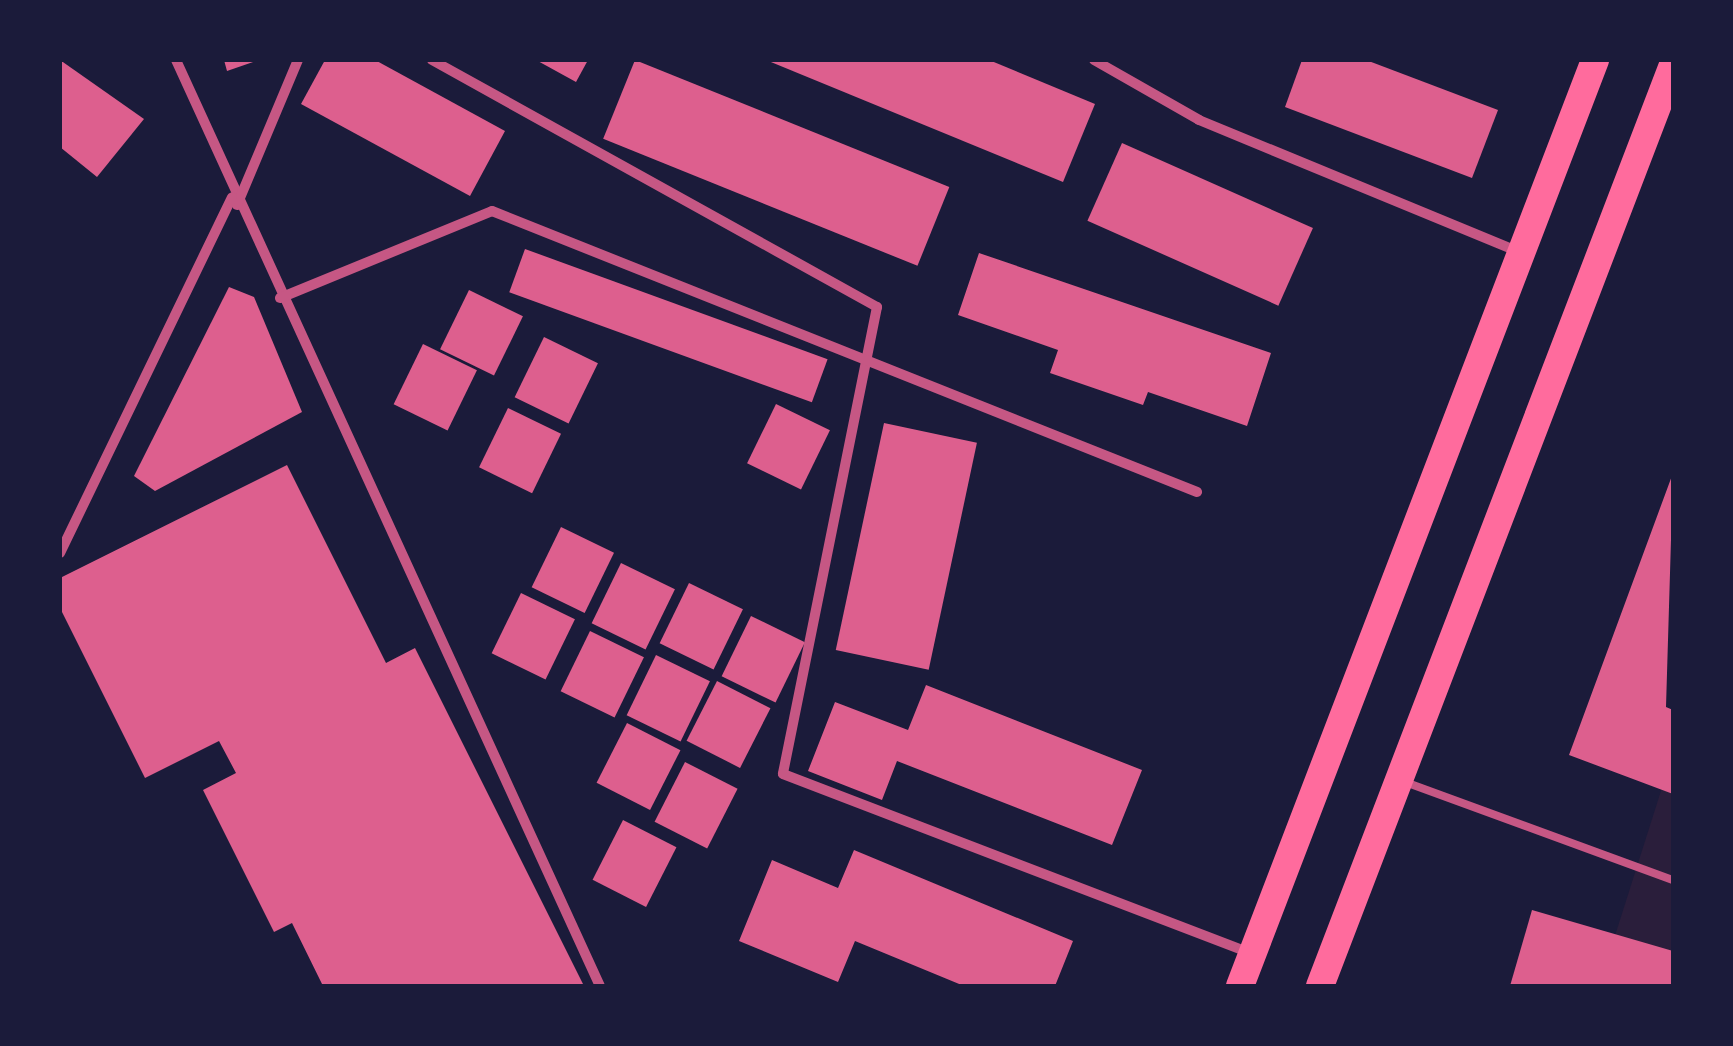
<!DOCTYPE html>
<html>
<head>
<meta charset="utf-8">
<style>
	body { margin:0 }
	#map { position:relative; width:1733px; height:1046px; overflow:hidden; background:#1b1b3a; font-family:Raleway,sans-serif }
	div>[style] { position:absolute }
	.green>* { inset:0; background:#2a1e3b }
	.building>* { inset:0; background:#dd5f8e; transform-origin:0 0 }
	.service>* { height:8px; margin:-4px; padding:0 4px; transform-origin:4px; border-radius:4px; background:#c65784 }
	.minor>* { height:10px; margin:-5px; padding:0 5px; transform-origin:5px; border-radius:5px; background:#c65784 }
	.trunk>* { height:28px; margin:-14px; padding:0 14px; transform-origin:14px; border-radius:14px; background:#ff6b9d }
	span { translate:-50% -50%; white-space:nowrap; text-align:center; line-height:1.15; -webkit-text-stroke:10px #1b1b3a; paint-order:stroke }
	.frame { position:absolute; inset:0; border:62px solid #1b1b3a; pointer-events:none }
</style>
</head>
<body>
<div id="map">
	<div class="green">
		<div style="clip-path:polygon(1673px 753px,1673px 986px,1599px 986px)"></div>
	</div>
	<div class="building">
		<div style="clip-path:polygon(60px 60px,144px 119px,97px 177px,60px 147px)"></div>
		<div style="clip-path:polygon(224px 60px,256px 60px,256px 61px,227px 71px)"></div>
		<div style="clip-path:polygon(325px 60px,375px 60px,505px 131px,470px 196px,301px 104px)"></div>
		<div style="clip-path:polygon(536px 60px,588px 60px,576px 82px)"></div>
		<div style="left:635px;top:60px;width:339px;height:85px;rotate:22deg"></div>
		<div style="clip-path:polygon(766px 60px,989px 60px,1095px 104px,1063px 182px)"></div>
		<div style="clip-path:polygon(1302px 60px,1366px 60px,1498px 110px,1472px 178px,1285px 107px)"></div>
		<div style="left:1122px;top:143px;width:209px;height:85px;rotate:24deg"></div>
		<div style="left:525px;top:249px;width:322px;height:46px;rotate:20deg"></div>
		<div style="clip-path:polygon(979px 253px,1271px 353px,1247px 426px,1148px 392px,1143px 405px,1050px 373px,1058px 350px,958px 315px)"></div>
		<div style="clip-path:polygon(229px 287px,254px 297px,302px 412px,155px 491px,134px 476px)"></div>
		<div style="left:469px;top:290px;width:60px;height:66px;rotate:26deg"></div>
		<div style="left:544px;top:337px;width:60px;height:67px;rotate:26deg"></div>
		<div style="left:423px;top:344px;width:60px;height:67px;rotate:26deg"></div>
		<div style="left:776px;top:404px;width:60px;height:66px;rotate:26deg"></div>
		<div style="left:508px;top:408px;width:59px;height:66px;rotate:26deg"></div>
		<div style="left:884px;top:423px;width:95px;height:232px;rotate:12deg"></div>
		<div style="clip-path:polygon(287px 465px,386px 663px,415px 648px,584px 986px,323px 986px,292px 923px,274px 932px,203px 790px,236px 773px,219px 741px,145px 778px,60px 608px,60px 578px)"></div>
		<div style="clip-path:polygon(1673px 473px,1666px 707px,1673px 710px,1673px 794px,1569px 755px)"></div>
		<div style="left:561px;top:527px;width:59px;height:67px;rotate:26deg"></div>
		<div style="left:621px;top:563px;width:60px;height:67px;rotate:26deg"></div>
		<div style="left:689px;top:583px;width:60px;height:67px;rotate:26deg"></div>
		<div style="left:521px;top:593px;width:60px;height:67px;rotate:26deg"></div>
		<div style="left:751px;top:616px;width:60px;height:67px;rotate:26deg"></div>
		<div style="left:590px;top:631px;width:60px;height:67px;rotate:26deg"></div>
		<div style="left:656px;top:655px;width:60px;height:67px;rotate:26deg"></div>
		<div style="left:717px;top:681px;width:60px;height:67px;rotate:27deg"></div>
		<div style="clip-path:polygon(926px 685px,1142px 770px,1112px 845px,897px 761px,882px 800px,808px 771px,835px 702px,908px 730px)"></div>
		<div style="left:627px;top:723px;width:60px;height:67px;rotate:27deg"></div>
		<div style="left:685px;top:762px;width:59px;height:67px;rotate:27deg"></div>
		<div style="left:623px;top:820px;width:60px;height:67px;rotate:27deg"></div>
		<div style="clip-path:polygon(854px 850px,1073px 941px,1055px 986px,964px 986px,855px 941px,838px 982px,739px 941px,772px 860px,838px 888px)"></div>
		<div style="clip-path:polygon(1532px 910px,1673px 951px,1673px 986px,1510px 986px)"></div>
	</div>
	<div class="service">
		<div style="left:1405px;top:782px;width:285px;rotate:20.1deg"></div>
	</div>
	<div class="minor">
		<div style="left:176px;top:60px;width:1018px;rotate:65.4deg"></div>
		<div style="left:432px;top:60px;width:509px;rotate:29.03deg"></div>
		<div style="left:877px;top:307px;width:476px;rotate:101.4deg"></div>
		<div style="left:783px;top:774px;width:500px;rotate:20.97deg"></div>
		<div style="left:1094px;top:60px;width:121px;rotate:29.7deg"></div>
		<div style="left:1199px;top:120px;width:346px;rotate:22.4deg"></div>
		<div style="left:237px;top:205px;width:157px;rotate:-67.2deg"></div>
		<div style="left:280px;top:298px;width:229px;rotate:-22.3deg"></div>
		<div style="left:492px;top:211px;width:759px;rotate:21.73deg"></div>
		<div style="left:60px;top:553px;width:395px;rotate:-64.2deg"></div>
	</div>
	<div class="trunk">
		<div style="left:1240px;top:986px;width:992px;rotate:-69.02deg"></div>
		<div style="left:1320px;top:986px;width:986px;rotate:-69.03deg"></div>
	</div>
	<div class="frame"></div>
</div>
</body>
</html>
